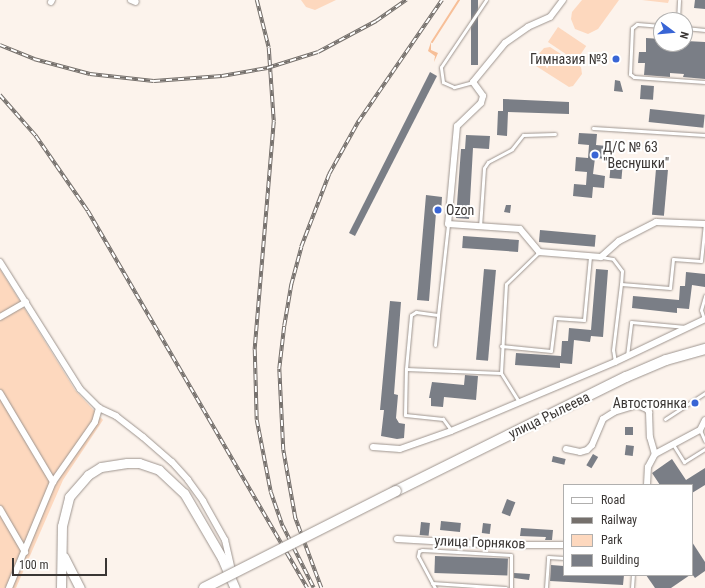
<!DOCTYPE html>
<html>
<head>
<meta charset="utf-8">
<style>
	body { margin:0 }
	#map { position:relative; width:705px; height:588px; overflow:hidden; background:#fcf3ec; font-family:"Roboto Condensed",sans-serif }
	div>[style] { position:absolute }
	.green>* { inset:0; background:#fdd8be; transform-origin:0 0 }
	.water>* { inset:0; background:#f7bf98 }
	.stream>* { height:2px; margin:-1px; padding:0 1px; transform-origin:1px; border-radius:1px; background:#f7bf98 }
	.building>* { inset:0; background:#7a7e86; transform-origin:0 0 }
	.roads { filter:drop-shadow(0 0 1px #9e958f) drop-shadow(0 0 1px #9e958f) }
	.lane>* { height:3px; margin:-1.5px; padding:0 1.5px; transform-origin:1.5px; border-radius:1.5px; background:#fff }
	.street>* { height:6px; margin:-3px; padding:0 3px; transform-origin:3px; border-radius:3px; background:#fff }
	.secondary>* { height:9px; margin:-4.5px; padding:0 4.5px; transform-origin:4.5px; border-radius:4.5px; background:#fff }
	.primary>* { height:10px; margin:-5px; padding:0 5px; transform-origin:5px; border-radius:5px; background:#fff }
	.rail>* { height:3.5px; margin-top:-1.75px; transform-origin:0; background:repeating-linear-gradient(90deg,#fff 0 6px,#75706c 0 12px); box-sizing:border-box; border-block:1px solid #75706c }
	.bridges { filter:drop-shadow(0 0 1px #9e958f) drop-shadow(0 0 1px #9e958f) }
	.primary-bridge>* { height:10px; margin:-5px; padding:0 5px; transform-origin:5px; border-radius:5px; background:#fff }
	.dots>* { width:11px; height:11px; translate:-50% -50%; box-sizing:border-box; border:2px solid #fff; border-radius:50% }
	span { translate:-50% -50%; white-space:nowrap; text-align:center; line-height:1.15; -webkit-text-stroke:4px #fff; paint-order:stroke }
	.poi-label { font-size:14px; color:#3a3634 }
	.right { translate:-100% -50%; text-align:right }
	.left { translate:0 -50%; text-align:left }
	.street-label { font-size:14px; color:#3a3634 }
	.legend { position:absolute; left:563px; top:484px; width:130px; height:92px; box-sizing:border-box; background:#fff; border:1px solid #b0afae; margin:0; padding:5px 7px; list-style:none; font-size:12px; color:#3a3634 }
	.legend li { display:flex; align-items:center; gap:8px; height:20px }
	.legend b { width:20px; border:1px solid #b0afae }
	.north { position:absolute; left:653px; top:12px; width:40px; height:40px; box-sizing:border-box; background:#fff; border:1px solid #b0afae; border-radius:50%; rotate:106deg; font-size:11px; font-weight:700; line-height:16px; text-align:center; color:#3a3634 }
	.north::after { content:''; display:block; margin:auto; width:14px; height:18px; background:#3965d5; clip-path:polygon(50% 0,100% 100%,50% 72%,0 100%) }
	.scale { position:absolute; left:12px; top:558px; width:95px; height:18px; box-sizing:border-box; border:2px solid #3a3634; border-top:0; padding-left:5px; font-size:12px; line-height:14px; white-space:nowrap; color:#3a3634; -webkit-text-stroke:3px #fff; paint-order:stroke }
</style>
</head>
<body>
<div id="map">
	<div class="green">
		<div style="clip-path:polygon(301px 0,336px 0,315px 10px,306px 7px)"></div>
		<div style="clip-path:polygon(582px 0,619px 0,598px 29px,588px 34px,575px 29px,571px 19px,572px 12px)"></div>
		<div style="clip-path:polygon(642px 0,669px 0,668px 3px)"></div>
		<div style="left:558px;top:27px;width:34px;height:18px;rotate:34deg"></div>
		<div style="clip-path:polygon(550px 47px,581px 67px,582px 74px,573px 86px,569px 87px,536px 66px,537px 56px,544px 48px)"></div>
		<div style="clip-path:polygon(0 269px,75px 390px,103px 420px,63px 480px,16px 588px,0 588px)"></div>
	</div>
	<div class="water">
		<div style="clip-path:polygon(431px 42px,431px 50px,438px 53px,434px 62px,435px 56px,428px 51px)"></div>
	</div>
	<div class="stream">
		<div style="left:432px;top:42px;width:50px;rotate:-57.3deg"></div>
	</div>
	<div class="building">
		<div style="left:471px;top:0;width:7px;height:65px"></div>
		<div style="clip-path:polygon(695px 0,705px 0,705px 9px,694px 8px)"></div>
		<div style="clip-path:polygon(646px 38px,661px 39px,661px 44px,685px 45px,686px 41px,705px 42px,705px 79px,683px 77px,684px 74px,670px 73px,670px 77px,644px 75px,645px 63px,638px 63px,639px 52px,646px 52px)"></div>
		<div style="clip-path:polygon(430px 72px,437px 76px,355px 236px,349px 233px)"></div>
		<div style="clip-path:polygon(615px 80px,620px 81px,623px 92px,614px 91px)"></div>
		<div style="left:641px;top:85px;width:13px;height:14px;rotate:4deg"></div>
		<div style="clip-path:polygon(503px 99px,569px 102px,569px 114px,508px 112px,507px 136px,497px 135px,498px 111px,503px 111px)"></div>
		<div style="left:650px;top:109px;width:55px;height:13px;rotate:6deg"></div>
		<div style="clip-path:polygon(579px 133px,597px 134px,596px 145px,607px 146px,606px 159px,595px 158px,593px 174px,605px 176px,604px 188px,593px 187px,592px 198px,573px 196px,574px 184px,586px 185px,587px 172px,575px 171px,576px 157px,588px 158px,589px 145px,578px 144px)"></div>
		<div style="clip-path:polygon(466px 135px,490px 136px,489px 149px,473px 148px,469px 219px,456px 218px,461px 149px,465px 149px)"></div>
		<div style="left:611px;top:161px;width:12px;height:17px;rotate:5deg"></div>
		<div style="left:656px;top:169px;width:12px;height:46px;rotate:5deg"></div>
		<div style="clip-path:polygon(426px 195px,442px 197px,441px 213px,436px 213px,429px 301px,417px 300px)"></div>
		<div style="clip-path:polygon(506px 205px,511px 205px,510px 213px,504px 212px)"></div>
		<div style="left:540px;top:230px;width:56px;height:12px;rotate:5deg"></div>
		<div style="left:463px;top:236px;width:56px;height:12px;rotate:4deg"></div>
		<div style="left:484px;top:269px;width:12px;height:91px;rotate:5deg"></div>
		<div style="clip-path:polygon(596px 269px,608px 270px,603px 337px,591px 336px,590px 342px,574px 340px,572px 364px,560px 363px,560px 368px,515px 365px,516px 353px,561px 356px,562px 341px,568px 341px,569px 328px,591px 330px)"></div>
		<div style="clip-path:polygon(686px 272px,705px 274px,705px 287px,692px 285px,689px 309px,677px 308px,677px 313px,632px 308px,633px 296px,679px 300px,680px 286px,685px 286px)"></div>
		<div style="clip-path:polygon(390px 301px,401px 302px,394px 394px,398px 395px,396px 418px,399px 423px,405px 424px,404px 438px,397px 439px,381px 436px,384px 410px,380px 410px)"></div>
		<div style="clip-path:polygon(465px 375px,478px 376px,476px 400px,444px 397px,443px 407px,431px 406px,431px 398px,429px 398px,432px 382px,464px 385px)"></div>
		<div style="left:625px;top:427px;width:8px;height:8px"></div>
		<div style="left:626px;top:445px;width:8px;height:10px;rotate:7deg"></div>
		<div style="left:593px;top:454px;width:6px;height:13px;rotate:31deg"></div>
		<div style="left:553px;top:456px;width:13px;height:6px;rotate:13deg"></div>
		<div style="clip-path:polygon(672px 459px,686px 480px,705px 468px,705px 485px,692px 493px,692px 485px,660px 485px,652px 473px)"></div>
		<div style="left:507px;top:499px;width:9px;height:15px;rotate:21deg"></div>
		<div style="left:441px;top:521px;width:20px;height:9px;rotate:6deg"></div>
		<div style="left:421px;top:522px;width:9px;height:13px;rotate:6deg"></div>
		<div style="left:483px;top:523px;width:8px;height:10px;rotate:7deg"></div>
		<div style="clip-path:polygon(521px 528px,553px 530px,552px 540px,545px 540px,546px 537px,520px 536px)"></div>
		<div style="clip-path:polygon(692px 542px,705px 562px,705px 571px,695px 578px,692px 574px)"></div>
		<div style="left:435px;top:556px;width:73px;height:17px;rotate:2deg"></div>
		<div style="clip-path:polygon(551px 565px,564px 566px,564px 575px,624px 575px,623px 585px,550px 581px)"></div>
		<div style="clip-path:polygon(514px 573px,530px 574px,529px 580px,514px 578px)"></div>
		<div style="clip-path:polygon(646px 575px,690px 575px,671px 588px,655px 588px)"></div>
	</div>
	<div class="roads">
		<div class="lane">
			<div style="left:678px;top:20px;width:20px;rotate:-87deg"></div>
			<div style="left:661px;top:26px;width:24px;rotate:-175deg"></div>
			<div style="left:637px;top:24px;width:6px;rotate:141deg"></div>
			<div style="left:632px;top:28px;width:46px;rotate:92.5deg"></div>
			<div style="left:630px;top:74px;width:5px;rotate:37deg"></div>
			<div style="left:634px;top:77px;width:71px;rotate:4deg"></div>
			<div style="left:685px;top:28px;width:20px;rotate:6deg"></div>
			<div style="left:473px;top:82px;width:20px;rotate:165deg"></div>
			<div style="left:454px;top:87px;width:12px;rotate:-156deg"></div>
			<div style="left:443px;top:82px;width:15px;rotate:-98deg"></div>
			<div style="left:441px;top:67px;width:81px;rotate:-56.1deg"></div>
			<div style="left:593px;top:128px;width:112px;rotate:3.6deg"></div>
			<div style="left:480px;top:227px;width:59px;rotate:-86.1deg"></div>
			<div style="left:484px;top:168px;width:7px;rotate:-56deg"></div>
			<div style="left:488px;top:162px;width:27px;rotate:-28deg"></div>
			<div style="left:512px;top:149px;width:18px;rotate:-52deg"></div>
			<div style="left:523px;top:135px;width:32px;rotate:-2deg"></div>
			<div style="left:601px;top:257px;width:12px;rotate:9deg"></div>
			<div style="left:613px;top:259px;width:15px;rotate:53deg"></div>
			<div style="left:622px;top:271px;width:13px;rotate:94deg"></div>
			<div style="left:704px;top:319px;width:9px;rotate:-108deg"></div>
			<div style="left:701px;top:310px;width:15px;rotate:-74deg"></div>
			<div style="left:435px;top:345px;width:30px;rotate:-84deg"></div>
			<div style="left:501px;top:346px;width:50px;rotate:5.7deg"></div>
			<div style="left:551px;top:351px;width:33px;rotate:-83deg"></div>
			<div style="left:555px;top:318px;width:29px;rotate:4deg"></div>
			<div style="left:584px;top:320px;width:64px;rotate:-84.6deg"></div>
			<div style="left:627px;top:356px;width:34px;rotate:-83deg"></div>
			<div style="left:631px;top:322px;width:55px;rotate:5.2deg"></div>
			<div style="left:615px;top:362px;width:12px;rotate:-99deg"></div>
			<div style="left:613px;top:350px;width:66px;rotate:-83.1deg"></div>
			<div style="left:621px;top:284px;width:49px;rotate:4.7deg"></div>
			<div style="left:670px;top:288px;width:29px;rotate:-84deg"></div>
			<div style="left:673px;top:259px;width:28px;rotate:4deg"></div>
			<div style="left:701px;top:261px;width:37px;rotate:-84deg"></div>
			<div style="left:406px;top:369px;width:54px;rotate:-84.7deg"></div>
			<div style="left:411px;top:315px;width:6px;rotate:-31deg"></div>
			<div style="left:416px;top:312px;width:22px;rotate:8deg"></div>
			<div style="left:438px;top:315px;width:92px;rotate:-83.7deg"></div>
			<div style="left:501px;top:373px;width:89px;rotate:-86.8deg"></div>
			<div style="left:506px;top:284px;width:46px;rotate:-44.1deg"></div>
			<div style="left:665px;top:419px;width:48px;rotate:-33deg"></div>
			<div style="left:451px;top:430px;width:14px;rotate:-126deg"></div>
			<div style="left:443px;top:419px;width:38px;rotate:-174deg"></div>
			<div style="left:405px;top:415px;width:46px;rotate:-88.8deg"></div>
			<div style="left:406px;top:369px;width:95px;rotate:2.4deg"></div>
			<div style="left:501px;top:373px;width:34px;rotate:58deg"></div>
			<div style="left:700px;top:430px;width:12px;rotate:66deg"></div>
			<div style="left:674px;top:446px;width:19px;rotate:58deg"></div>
			<div style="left:684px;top:462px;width:25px;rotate:-32deg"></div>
			<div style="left:432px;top:583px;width:74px;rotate:3.9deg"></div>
			<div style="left:435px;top:588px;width:36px;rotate:-118deg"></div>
			<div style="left:418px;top:556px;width:5px;rotate:-79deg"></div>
			<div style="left:419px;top:551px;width:3px;rotate:-18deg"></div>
			<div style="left:422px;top:550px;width:89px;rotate:3.2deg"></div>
			<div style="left:511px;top:555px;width:33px;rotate:90deg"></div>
			<div style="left:546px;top:588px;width:31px;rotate:-86deg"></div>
			<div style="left:548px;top:557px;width:16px;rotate:4deg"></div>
			<div style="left:632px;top:588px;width:13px;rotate:-86deg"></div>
		</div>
		<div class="street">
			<div style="left:131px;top:0;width:5px;rotate:22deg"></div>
			<div style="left:563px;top:0;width:21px;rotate:127deg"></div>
			<div style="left:550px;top:17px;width:24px;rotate:156deg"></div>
			<div style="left:528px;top:27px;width:28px;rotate:145deg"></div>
			<div style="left:505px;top:43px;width:50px;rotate:129.4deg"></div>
			<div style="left:473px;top:82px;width:17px;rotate:54deg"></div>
			<div style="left:483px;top:96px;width:7px;rotate:106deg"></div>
			<div style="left:481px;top:103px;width:33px;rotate:136deg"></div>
			<div style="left:457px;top:126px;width:98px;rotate:95.2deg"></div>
			<div style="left:448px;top:224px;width:72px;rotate:4deg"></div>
			<div style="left:520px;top:229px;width:30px;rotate:50deg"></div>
			<div style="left:539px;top:252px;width:62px;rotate:4.6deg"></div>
			<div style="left:601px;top:257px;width:24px;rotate:-42deg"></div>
			<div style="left:619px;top:241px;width:42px;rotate:-27.2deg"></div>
			<div style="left:656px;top:222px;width:49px;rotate:2.3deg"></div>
			<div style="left:51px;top:2px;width:2px;rotate:-63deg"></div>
			<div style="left:0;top:262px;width:150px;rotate:57.8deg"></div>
			<div style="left:80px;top:389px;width:27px;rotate:45deg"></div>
			<div style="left:99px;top:408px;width:19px;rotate:25deg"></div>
			<div style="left:116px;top:416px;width:34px;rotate:38deg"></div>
			<div style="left:143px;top:437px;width:38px;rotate:41deg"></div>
			<div style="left:172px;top:462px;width:24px;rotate:48deg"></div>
			<div style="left:188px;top:480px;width:26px;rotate:54deg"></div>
			<div style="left:203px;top:501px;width:45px;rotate:60.6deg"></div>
			<div style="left:225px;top:540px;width:36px;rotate:77deg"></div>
			<div style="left:0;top:317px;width:30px;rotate:-30deg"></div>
			<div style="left:0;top:393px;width:104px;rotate:59.2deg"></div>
			<div style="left:373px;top:447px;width:27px;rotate:4deg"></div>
			<div style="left:400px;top:449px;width:54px;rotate:-19.4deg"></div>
			<div style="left:451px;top:431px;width:178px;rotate:-22.8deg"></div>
			<div style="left:615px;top:362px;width:100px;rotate:-25.5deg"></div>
			<div style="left:566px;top:449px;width:14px;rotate:12deg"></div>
			<div style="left:580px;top:452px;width:7px;rotate:-16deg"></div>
			<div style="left:587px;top:450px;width:7px;rotate:-45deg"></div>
			<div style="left:592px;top:445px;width:28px;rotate:-67deg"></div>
			<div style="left:603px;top:419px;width:13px;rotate:-32deg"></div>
			<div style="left:614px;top:412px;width:24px;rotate:-17deg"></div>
			<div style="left:637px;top:405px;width:11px;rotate:22deg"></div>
			<div style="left:647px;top:409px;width:4px;rotate:56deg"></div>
			<div style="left:649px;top:412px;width:25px;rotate:88deg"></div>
			<div style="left:650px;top:437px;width:18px;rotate:74deg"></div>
			<div style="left:647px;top:485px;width:18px;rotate:-87deg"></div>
			<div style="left:648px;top:467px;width:15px;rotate:-62deg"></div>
			<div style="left:655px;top:454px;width:51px;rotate:-28.1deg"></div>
			<div style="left:700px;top:430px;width:11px;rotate:-63deg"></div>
			<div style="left:0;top:509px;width:50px;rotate:59.8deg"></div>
			<div style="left:397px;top:539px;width:102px;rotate:3.4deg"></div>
			<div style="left:499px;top:545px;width:65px"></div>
			<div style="left:9px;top:588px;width:115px;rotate:-67.5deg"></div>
			<div style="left:53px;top:482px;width:73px;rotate:-55deg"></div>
			<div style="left:95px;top:422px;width:15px;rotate:-74deg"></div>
		</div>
		<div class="secondary">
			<div style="left:64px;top:557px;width:35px;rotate:63deg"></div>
			<div style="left:61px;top:588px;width:62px;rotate:-89.1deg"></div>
			<div style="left:62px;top:526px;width:30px;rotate:-76deg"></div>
			<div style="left:69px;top:497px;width:29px;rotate:-49deg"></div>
			<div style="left:88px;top:475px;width:15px;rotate:-32deg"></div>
			<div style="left:101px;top:467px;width:26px;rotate:-9deg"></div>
			<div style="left:127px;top:463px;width:12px"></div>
			<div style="left:139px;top:463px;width:21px;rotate:19deg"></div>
			<div style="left:159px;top:470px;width:34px;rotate:43deg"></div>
			<div style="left:184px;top:493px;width:75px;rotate:59.7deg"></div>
			<div style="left:222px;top:558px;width:33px;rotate:67deg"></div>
		</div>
		<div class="primary">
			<div style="left:396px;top:491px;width:257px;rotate:-26.4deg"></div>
			<div style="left:626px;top:377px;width:43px;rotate:-23deg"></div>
			<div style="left:666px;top:360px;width:41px;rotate:-15.8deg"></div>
		</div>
	</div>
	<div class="rail">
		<div style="left:257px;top:0;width:49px;rotate:76deg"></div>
		<div style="left:269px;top:48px;width:74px;rotate:86.1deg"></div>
		<div style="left:274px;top:122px;width:229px;rotate:94.8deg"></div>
		<div style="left:255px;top:350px;width:70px;rotate:88.4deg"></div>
		<div style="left:257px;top:420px;width:73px;rotate:79deg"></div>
		<div style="left:271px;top:492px;width:36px;rotate:71deg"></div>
		<div style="left:283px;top:526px;width:69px;rotate:63.4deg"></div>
		<div style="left:0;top:45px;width:37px;rotate:22deg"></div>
		<div style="left:34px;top:59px;width:58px;rotate:15deg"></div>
		<div style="left:90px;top:74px;width:64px;rotate:6.2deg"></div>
		<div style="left:154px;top:81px;width:68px;rotate:-4.2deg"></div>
		<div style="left:222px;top:76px;width:46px;rotate:-10.1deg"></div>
		<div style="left:267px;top:68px;width:53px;rotate:-17.4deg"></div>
		<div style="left:318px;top:52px;width:66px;rotate:-28.1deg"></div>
		<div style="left:376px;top:21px;width:37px;rotate:-35deg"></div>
		<div style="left:0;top:95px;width:55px;rotate:48.7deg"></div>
		<div style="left:36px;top:136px;width:91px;rotate:55.3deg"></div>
		<div style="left:88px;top:211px;width:436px;rotate:59.8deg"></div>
		<div style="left:321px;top:588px;width:75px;rotate:-110.4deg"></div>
		<div style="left:295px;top:518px;width:69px;rotate:-100deg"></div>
		<div style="left:283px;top:450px;width:81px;rotate:-92.8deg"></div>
		<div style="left:279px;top:369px;width:43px;rotate:-83.4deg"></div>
		<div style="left:284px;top:326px;width:42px;rotate:-80.3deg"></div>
		<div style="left:291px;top:285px;width:39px;rotate:-75deg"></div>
		<div style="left:301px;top:247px;width:78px;rotate:-69deg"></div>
		<div style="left:329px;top:174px;width:60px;rotate:-60.9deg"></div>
		<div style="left:358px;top:122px;width:148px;rotate:-55.5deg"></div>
	</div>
	<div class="bridges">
		<div class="primary-bridge">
			<div style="left:204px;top:588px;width:215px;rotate:-26.8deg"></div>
		</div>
	</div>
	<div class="dots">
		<div style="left:616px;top:59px;background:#3965d5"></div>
		<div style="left:595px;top:155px;background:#3965d5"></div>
		<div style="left:438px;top:210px;background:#3965d5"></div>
		<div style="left:695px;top:403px;background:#3965d5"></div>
	</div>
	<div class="poi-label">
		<span class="right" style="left:608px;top:59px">Гимназия №3</span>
		<span class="left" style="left:603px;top:155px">Д/С № 63<br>"Веснушки"</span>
		<span class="left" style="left:446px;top:210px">Ozon</span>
		<span class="right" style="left:687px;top:403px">Автостоянка</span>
	</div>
	<div class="street-label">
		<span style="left:549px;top:415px;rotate:-26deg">улица Рылеева</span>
		<span style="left:480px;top:542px;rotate:2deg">улица Горняков</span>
	</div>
	<ul class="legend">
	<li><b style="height:5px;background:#fff"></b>Road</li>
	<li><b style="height:5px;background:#75706c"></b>Railway</li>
	<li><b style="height:11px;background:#fdd8be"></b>Park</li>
	<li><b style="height:11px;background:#7a7e86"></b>Building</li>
	</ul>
	<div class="north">N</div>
	<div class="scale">100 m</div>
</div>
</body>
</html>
